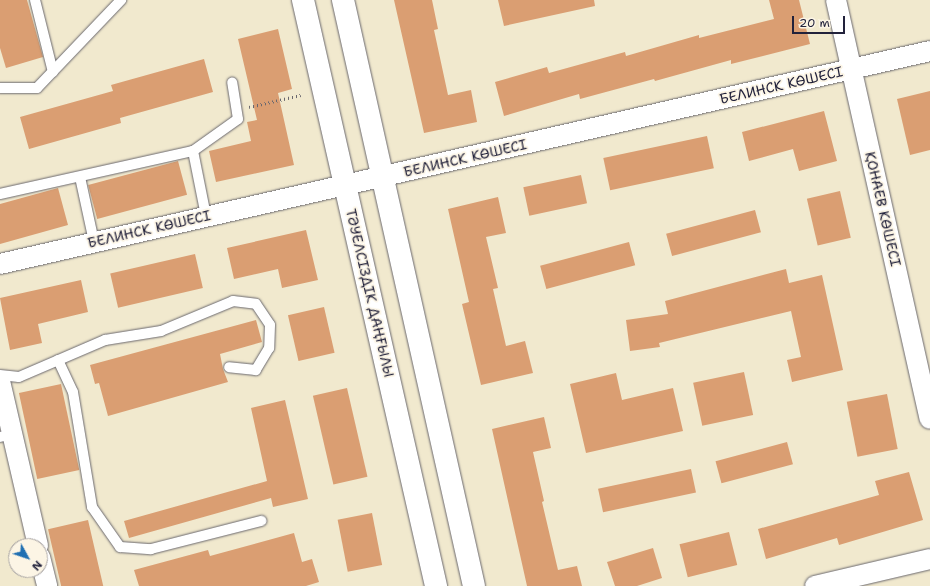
<!DOCTYPE html>
<html>
<head>
<meta charset="utf-8">
<style>
	body { margin:0 }
	#map { position:relative; width:930px; height:586px; overflow:hidden; background:#f1e9ce; font-family:"Shantell Sans",sans-serif }
	div>[style] { position:absolute }
	.building>* { inset:0; background:#da9e72; transform-origin:0 0 }
	.path>* { height:2.5px; margin-top:-1.25px; transform-origin:0; background:repeating-linear-gradient(90deg,#6a686e 0 1px,transparent 0 4px) }
	.roads { filter:drop-shadow(0 0 1px #6a686e) drop-shadow(0 0 1px #6a686e) }
	.service>* { height:10px; margin:-5px; padding:0 5px; transform-origin:5px; border-radius:5px; background:#fff }
	.minor>* { height:20px; margin:-10px; padding:0 10px; transform-origin:10px; border-radius:10px; background:#fff }
	.tertiary>* { height:22px; margin:-11px; padding:0 11px; transform-origin:11px; border-radius:11px; background:#fff }
	span { translate:-50% -50%; white-space:nowrap; text-align:center; line-height:1.15; -webkit-text-stroke:3.5px #fcf5e5; paint-order:stroke }
	.street-label { font-size:14px; color:#22223b }
	.north { position:absolute; left:8px; top:538px; width:40px; height:40px; box-sizing:border-box; background:#fcf5e5; border:1px solid #a5a1a1; border-radius:50%; rotate:130deg; font-size:11px; font-weight:700; line-height:16px; text-align:center; color:#22223b }
	.north::after { content:''; display:block; margin:auto; width:14px; height:18px; background:#1f6fb2; clip-path:polygon(50% 0,100% 100%,50% 72%,0 100%) }
	.scale { position:absolute; left:792px; top:16px; width:53px; height:18px; box-sizing:border-box; border:2px solid #22223b; border-top:0; padding-left:5px; font-size:12px; line-height:14px; white-space:nowrap; color:#22223b; -webkit-text-stroke:3px #fcf5e5; paint-order:stroke }
</style>
</head>
<body>
<div id="map">
	<div class="building">
		<div style="clip-path:polygon(0 0,27px 0,43px 57px,6px 68px,0 48px)"></div>
		<div style="clip-path:polygon(394px 0,432px 0,438px 29px,434px 30px,448px 95px,471px 90px,477px 122px,424px 133px)"></div>
		<div style="clip-path:polygon(498px 0,594px 0,595px 6px,504px 26px)"></div>
		<div style="clip-path:polygon(769px 0,799px 0,810px 44px,731px 64px,731px 60px,655px 81px,654px 79px,580px 99px,579px 94px,504px 116px,495px 82px,547px 67px,549px 73px,625px 52px,626px 56px,699px 35px,699px 38px,774px 19px)"></div>
		<div style="clip-path:polygon(278px 29px,292px 89px,278px 93px,294px 165px,216px 182px,209px 151px,251px 141px,247px 122px,257px 120px,238px 39px)"></div>
		<div style="clip-path:polygon(204px 59px,213px 92px,120px 118px,121px 123px,29px 149px,20px 117px,113px 91px,111px 85px)"></div>
		<div style="clip-path:polygon(930px 91px,930px 150px,910px 155px,897px 99px)"></div>
		<div style="clip-path:polygon(824px 111px,837px 161px,799px 171px,793px 149px,749px 161px,742px 132px)"></div>
		<div style="left:707px;top:136px;width:33px;height:106px;rotate:78deg"></div>
		<div style="left:178px;top:161px;width:35px;height:93px;rotate:75deg"></div>
		<div style="left:581px;top:175px;width:29px;height:59px;rotate:78deg"></div>
		<div style="clip-path:polygon(58px 188px,68px 225px,0 244px,0 204px)"></div>
		<div style="left:840px;top:191px;width:48px;height:34px;rotate:77deg"></div>
		<div style="clip-path:polygon(498px 197px,506px 233px,486px 237px,498px 288px,493px 289px,506px 346px,525px 341px,533px 373px,481px 385px,462px 304px,469px 302px,448px 209px)"></div>
		<div style="left:755px;top:210px;width:23px;height:92px;rotate:75deg"></div>
		<div style="clip-path:polygon(306px 230px,318px 280px,282px 288px,278px 269px,234px 279px,227px 248px)"></div>
		<div style="left:629px;top:242px;width:24px;height:92px;rotate:75deg"></div>
		<div style="left:195px;top:254px;width:35px;height:87px;rotate:77deg"></div>
		<div style="clip-path:polygon(786px 269px,789px 283px,822px 275px,843px 370px,792px 382px,787px 360px,801px 357px,791px 311px,659px 343px,660px 347px,630px 351px,626px 320px,668px 314px,665px 301px)"></div>
		<div style="clip-path:polygon(81px 280px,88px 312px,38px 324px,42px 343px,10px 350px,0 298px)"></div>
		<div style="left:324px;top:307px;width:47px;height:37px;rotate:77deg"></div>
		<div style="clip-path:polygon(256px 320px,262px 342px,220px 354px,223px 369px,228px 382px,108px 416px,99px 383px,95px 384px,90px 365px)"></div>
		<div style="left:744px;top:372px;width:44px;height:52px;rotate:78deg"></div>
		<div style="clip-path:polygon(616px 373px,622px 400px,673px 388px,683px 431px,586px 453px,570px 384px)"></div>
		<div style="left:61px;top:384px;width:88px;height:43px;rotate:78deg"></div>
		<div style="left:347px;top:388px;width:91px;height:35px;rotate:77deg"></div>
		<div style="left:887px;top:394px;width:56px;height:41px;rotate:79deg"></div>
		<div style="clip-path:polygon(285px 400px,308px 499px,273px 507px,271px 498px,129px 538px,124px 521px,267px 481px,251px 408px)"></div>
		<div style="clip-path:polygon(544px 417px,551px 448px,533px 452px,544px 501px,542px 502px,558px 570px,577px 566px,582px 586px,527px 586px,514px 528px,492px 429px)"></div>
		<div style="left:787px;top:442px;width:23px;height:74px;rotate:75deg"></div>
		<div style="left:691px;top:469px;width:24px;height:95px;rotate:78deg"></div>
		<div style="clip-path:polygon(909px 472px,923px 520px,839px 545px,837px 538px,766px 559px,758px 529px,879px 495px,875px 481px)"></div>
		<div style="left:372px;top:513px;width:53px;height:35px;rotate:79deg"></div>
		<div style="left:88px;top:520px;width:68px;height:41px;rotate:77deg"></div>
		<div style="left:729px;top:532px;width:34px;height:51px;rotate:76deg"></div>
		<div style="clip-path:polygon(294px 533px,302px 562px,312px 559px,319px 582px,306px 586px,139px 586px,134px 570px,208px 550px,210px 556px)"></div>
		<div style="clip-path:polygon(653px 548px,662px 578px,637px 586px,615px 586px,607px 562px)"></div>
	</div>
	<div class="path">
		<div style="left:249px;top:107px;width:53px;rotate:-13deg"></div>
	</div>
	<div class="roads">
		<div class="service">
			<div style="left:35px;top:0;width:74px;rotate:76deg"></div>
			<div style="left:0;top:88px;width:37px"></div>
			<div style="left:37px;top:88px;width:122px;rotate:-46.3deg"></div>
			<div style="left:193px;top:151px;width:66px;rotate:78.7deg"></div>
			<div style="left:80px;top:177px;width:66px;rotate:77.8deg"></div>
			<div style="left:0;top:194px;width:198px;rotate:-12.6deg"></div>
			<div style="left:193px;top:151px;width:55px;rotate:-35.4deg"></div>
			<div style="left:238px;top:119px;width:37px;rotate:-99deg"></div>
			<div style="left:58px;top:360px;width:35px;rotate:65deg"></div>
			<div style="left:73px;top:392px;width:117px;rotate:80.6deg"></div>
			<div style="left:92px;top:507px;width:49px;rotate:55deg"></div>
			<div style="left:120px;top:547px;width:31px;rotate:4deg"></div>
			<div style="left:151px;top:549px;width:114px;rotate:-14.3deg"></div>
			<div style="left:0;top:375px;width:19px;rotate:6deg"></div>
			<div style="left:19px;top:377px;width:94px;rotate:-23.3deg"></div>
			<div style="left:105px;top:340px;width:57px;rotate:-9.1deg"></div>
			<div style="left:161px;top:331px;width:78px;rotate:-22.6deg"></div>
			<div style="left:233px;top:301px;width:23px;rotate:7deg"></div>
			<div style="left:256px;top:304px;width:25px;rotate:56deg"></div>
			<div style="left:270px;top:325px;width:23px;rotate:92deg"></div>
			<div style="left:269px;top:348px;width:26px;rotate:121deg"></div>
			<div style="left:256px;top:370px;width:27px;rotate:-174deg"></div>
			<div style="left:0;top:437px;width:12px;rotate:-14deg"></div>
		</div>
		<div class="minor">
			<div style="left:836px;top:0;width:429px;rotate:77.4deg"></div>
			<div style="left:0;top:264px;width:954px;rotate:-12.9deg"></div>
			<div style="left:0;top:381px;width:169px;rotate:77deg"></div>
			<div style="left:40px;top:557px;width:30px;rotate:76deg"></div>
			<div style="left:815px;top:586px;width:118px;rotate:-13.2deg"></div>
		</div>
		<div class="tertiary">
			<div style="left:303px;top:0;width:601px;rotate:77.21deg"></div>
			<div style="left:343px;top:0;width:600px;rotate:77.4deg"></div>
		</div>
	</div>
	<div class="street-label">
		<span style="left:781px;top:85px;rotate:-13deg">БЕЛИНСК КӨШЕСІ</span>
		<span style="left:465px;top:158px;rotate:-13deg">БЕЛИНСК КӨШЕСІ</span>
		<span style="left:883px;top:209px;rotate:77deg">ҚОНАЕВ КӨШЕСІ</span>
		<span style="left:149px;top:229px;rotate:-13deg">БЕЛИНСК КӨШЕСІ</span>
		<span style="left:370px;top:293px;rotate:77deg">ТӘУЕЛСІЗДІК ДАҢҒЫЛЫ</span>
	</div>
	<div class="north">N</div>
	<div class="scale">20 m</div>
</div>
</body>
</html>
